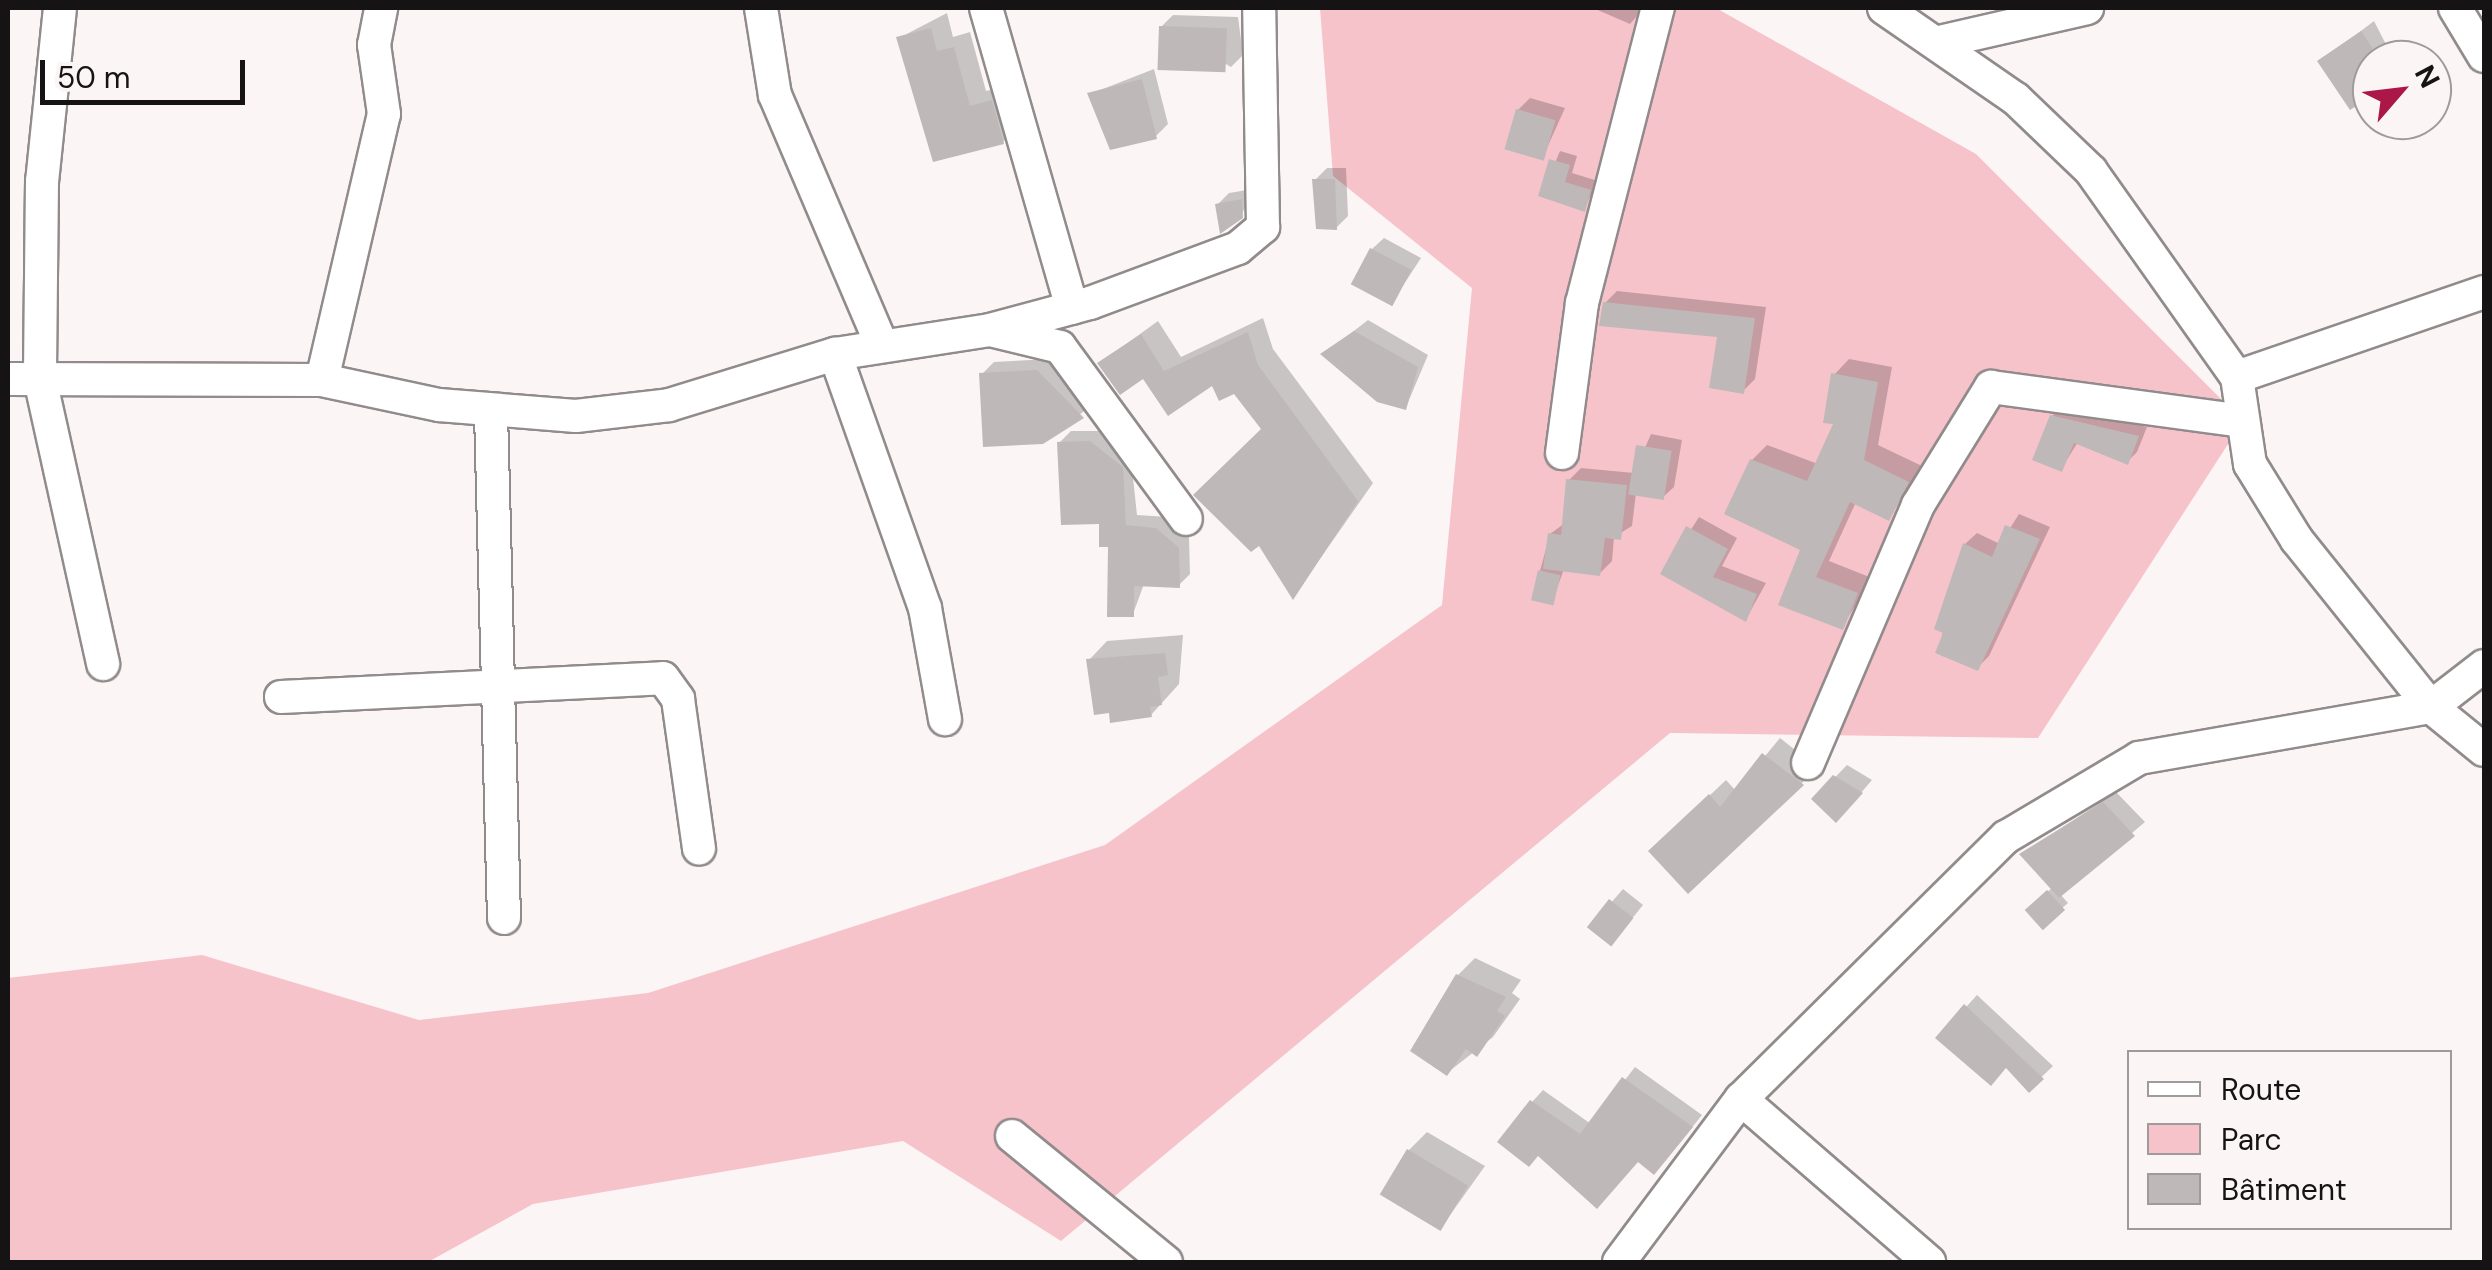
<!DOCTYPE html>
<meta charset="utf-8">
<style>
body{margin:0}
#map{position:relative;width:2492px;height:1270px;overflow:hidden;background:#fcf5f6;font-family:"DM Sans",sans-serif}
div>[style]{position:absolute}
.green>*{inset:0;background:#f7c3ca}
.shadow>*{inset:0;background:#0003}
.building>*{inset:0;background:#beb8b9;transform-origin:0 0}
.roads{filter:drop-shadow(2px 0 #918b8c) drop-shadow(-2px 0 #918b8c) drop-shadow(0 2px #918b8c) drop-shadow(0 -2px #918b8c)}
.minor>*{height:32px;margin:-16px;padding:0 16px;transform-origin:16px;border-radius:16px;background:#fff}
span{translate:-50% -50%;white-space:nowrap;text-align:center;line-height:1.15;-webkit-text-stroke:8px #fcf5f6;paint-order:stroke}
.frame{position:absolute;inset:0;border:10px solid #151313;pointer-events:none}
.legend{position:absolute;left:2127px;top:1050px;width:325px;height:180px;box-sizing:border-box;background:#fcf5f6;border:2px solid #a09b9b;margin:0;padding:12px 18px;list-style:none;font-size:30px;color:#151313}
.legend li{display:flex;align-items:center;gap:20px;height:50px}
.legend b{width:50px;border:2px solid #a09b9b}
.north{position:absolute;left:2352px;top:40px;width:100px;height:100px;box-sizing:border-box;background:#fcf5f6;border:2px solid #a09b9b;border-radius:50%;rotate:62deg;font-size:28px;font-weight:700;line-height:40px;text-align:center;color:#151313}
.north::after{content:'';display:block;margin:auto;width:35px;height:45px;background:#ab1748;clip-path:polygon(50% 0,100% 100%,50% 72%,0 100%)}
.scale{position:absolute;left:40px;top:60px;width:205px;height:45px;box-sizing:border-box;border:5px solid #151313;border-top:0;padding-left:12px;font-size:30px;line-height:35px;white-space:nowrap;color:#151313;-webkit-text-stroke:8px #fcf5f6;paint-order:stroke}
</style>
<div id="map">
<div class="green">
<div style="clip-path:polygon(1320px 8px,1716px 8px,1976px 154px,2243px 421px,2038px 738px,1670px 733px,1061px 1241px,903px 1141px,533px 1204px,428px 1262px,8px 1262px,8px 978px,202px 955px,419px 1020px,648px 993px,1105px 845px,1442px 605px,1472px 288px,1333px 176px)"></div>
</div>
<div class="shadow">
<div style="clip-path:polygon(1593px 8px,1644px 8px,1630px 24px)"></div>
<div style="clip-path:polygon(947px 13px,953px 37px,970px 32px,986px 91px,1008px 86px,1019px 126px,1003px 142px,899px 38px)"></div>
<div style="clip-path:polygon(1173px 15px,1238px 17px,1243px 55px,1231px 67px,1161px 27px)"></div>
<div style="clip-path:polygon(2374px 21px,2394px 60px,2372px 60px,2372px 93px,2320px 62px)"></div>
<div style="clip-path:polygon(1154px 69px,1168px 124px,1156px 136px,1090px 94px)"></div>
<div style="clip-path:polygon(1530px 98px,1565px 108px,1542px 159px,1518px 110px)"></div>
<div style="clip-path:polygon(1560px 151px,1577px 156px,1572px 173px,1598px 181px,1584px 209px,1542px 194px)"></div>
<div style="clip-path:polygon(1327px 168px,1346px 168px,1348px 216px,1336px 228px,1315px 180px)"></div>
<div style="clip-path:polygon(1253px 189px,1241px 216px,1217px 205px,1229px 193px)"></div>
<div style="clip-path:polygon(1384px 238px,1421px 258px,1391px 304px,1372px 249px)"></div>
<div style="clip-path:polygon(1617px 291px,1766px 307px,1755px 379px,1743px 391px,1719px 335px,1605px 303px)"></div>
<div style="clip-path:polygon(1263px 318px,1273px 349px,1373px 483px,1294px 596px,1260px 543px,1264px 429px,1235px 391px,1100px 363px,1158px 321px,1181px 357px)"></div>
<div style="clip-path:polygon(1368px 320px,1428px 355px,1406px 407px,1324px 354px)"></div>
<div style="clip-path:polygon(1050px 359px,1094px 404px,1043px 441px,982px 374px,994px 362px)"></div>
<div style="clip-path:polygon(1849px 359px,1892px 367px,1878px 445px,1922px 466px,1889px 518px,1856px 502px,1829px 561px,1872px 578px,1842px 627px,1782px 604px,1803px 548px,1752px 460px,1767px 445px,1818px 464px,1837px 423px,1834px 375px)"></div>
<div style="clip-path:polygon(2062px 406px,2147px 427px,2137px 452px,2127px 462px,2078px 442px,2061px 469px,2052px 416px)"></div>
<div style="clip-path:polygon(1071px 431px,1102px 431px,1130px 450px,1137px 515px,1168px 517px,1189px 536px,1190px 574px,1179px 585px,1144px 584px,1133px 614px,1101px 521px,1059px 443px)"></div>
<div style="clip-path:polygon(1651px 434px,1682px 440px,1674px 487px,1662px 498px,1636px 493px,1632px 526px,1614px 537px,1612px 561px,1600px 573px,1564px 569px,1552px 602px,1540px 571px,1550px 534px,1565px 523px,1569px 480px,1581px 468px,1634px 473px)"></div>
<div style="clip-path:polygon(2019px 514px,2050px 527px,1989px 656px,1977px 668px,1938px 652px,1965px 544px,1977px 533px,2000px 544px)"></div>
<div style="clip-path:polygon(1699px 517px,1737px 538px,1722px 566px,1766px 583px,1746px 619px,1663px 573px)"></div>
<div style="clip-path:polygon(1183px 635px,1179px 684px,1151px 715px,1089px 660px,1107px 641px)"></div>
<div style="clip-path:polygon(1780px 738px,1818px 768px,1688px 890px,1668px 835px,1726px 780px,1736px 791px)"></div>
<div style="clip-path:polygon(1847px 765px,1872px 780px,1848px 808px,1814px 799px)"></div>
<div style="clip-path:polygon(2116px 792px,2145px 822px,2060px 894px,2068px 903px,2041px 926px,2027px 910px,2053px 887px,2022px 854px)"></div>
<div style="clip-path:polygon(1623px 889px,1643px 905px,1622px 931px,1590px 927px)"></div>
<div style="clip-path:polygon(1475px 958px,1521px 980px,1512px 993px,1520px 999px,1493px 1037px,1447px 1073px,1458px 975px)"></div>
<div style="clip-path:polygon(1977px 995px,2053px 1066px,2029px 1089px,2007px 1065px,1938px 1038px)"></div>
<div style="clip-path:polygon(1635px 1067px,1702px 1115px,1665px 1161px,1539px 1154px,1532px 1102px,1543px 1090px,1591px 1124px)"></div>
<div style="clip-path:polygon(1427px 1132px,1485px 1166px,1440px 1229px,1409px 1150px)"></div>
</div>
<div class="building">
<div style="left:1159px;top:26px;width:68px;height:44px;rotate:2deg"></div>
<div style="clip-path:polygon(931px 28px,937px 51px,954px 47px,970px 106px,992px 100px,1004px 144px,933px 162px,896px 37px)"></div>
<div style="clip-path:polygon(2361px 31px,2372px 47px,2372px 96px,2350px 110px,2317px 61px)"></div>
<div style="clip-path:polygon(1142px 79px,1157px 139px,1110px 150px,1087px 93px)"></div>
<div style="left:1516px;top:109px;width:41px;height:42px;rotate:16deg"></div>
<div style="clip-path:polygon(1549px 159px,1570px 165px,1565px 182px,1591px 190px,1585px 212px,1538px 196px)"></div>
<div style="clip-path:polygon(1312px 179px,1335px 179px,1337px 230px,1316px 229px)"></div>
<div style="clip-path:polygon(1242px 199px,1243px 218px,1220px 234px,1215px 204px)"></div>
<div style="left:1370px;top:248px;width:47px;height:41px;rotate:28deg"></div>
<div style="clip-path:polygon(1603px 302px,1755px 318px,1744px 394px,1709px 388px,1717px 337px,1599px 326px)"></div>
<div style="clip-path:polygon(1354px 331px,1418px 367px,1406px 410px,1377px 402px,1320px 354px)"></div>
<div style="clip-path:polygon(1248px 332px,1258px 365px,1358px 501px,1293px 600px,1259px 546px,1251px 552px,1193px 495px,1261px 429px,1234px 394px,1219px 401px,1212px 386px,1168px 416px,1143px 379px,1120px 395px,1097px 363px,1141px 334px,1164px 371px)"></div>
<div style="clip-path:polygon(1037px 370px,1084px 418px,1043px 444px,983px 447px,979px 373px)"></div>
<div style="clip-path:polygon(1831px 373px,1878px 382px,1864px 460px,1909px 482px,1889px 521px,1850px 502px,1816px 577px,1858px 593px,1843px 630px,1778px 605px,1800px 550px,1724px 514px,1750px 459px,1807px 481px,1833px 424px,1823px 423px)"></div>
<div style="clip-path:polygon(2050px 415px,2139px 436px,2128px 465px,2074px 443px,2062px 472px,2032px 460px)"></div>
<div style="clip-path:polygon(1090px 441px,1123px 467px,1126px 525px,1156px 528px,1179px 548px,1180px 588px,1134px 586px,1134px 617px,1107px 617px,1108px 547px,1099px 547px,1099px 524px,1061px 525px,1057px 442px)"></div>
<div style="left:1636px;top:445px;width:36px;height:50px;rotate:9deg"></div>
<div style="clip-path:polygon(1566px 479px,1627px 485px,1621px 540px,1605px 538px,1600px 576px,1543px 569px,1548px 533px,1561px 535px)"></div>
<div style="clip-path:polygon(2005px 525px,2040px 539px,1978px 671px,1935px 653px,1943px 633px,1934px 629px,1963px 543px,1992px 557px)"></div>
<div style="clip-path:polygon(1686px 526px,1728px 549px,1713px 577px,1757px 594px,1746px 622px,1660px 574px)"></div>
<div style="left:1538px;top:570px;width:23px;height:31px;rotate:13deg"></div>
<div style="clip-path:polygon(1165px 653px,1168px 675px,1158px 677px,1162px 705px,1150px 707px,1152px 717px,1110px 723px,1109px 713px,1094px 715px,1086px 659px)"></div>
<div style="clip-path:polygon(1762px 753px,1804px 785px,1688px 894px,1648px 851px,1709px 794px,1720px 807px)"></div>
<div style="clip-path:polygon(1833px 775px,1863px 793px,1836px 823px,1811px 799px)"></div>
<div style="clip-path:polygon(2103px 802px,2135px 836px,2059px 898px,2019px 854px)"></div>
<div style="left:2047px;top:890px;width:27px;height:30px;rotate:48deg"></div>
<div style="left:1609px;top:899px;width:31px;height:36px;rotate:38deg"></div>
<div style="clip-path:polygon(1456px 974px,1506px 997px,1497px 1011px,1505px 1016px,1477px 1057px,1466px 1049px,1447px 1076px,1410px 1051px)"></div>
<div style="clip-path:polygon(1964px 1004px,2044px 1079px,2029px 1093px,2006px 1068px,1991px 1086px,1935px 1038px)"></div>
<div style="clip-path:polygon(1622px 1077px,1693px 1127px,1654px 1175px,1638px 1162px,1597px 1209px,1538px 1156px,1529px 1167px,1497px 1142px,1530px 1100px,1580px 1134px)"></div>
<div style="left:1407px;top:1149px;width:71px;height:53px;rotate:31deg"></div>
</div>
<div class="roads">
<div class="minor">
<div style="left:60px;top:8px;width:174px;rotate:95.9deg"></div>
<div style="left:42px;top:181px;width:198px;rotate:90.6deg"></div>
<div style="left:40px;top:379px;width:292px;rotate:77.5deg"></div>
<div style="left:761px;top:8px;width:88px;rotate:80.9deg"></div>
<div style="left:775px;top:95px;width:270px;rotate:66.9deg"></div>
<div style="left:986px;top:8px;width:312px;rotate:74deg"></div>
<div style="left:1884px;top:8px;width:160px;rotate:34.6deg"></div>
<div style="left:2016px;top:99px;width:104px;rotate:43.8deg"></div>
<div style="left:2091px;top:171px;width:252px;rotate:54.7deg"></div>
<div style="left:2237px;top:377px;width:88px;rotate:81.5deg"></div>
<div style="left:2250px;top:464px;width:89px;rotate:58.3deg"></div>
<div style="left:2297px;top:540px;width:214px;rotate:51.3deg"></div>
<div style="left:2431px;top:707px;width:68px;rotate:39.1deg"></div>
<div style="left:2455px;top:8px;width:56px;rotate:58.9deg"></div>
<div style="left:1939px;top:42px;width:152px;rotate:-12.9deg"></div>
<div style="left:994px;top:331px;width:68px;rotate:13.6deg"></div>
<div style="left:1060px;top:347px;width:213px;rotate:53.8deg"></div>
<div style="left:835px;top:354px;width:269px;rotate:70.5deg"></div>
<div style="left:925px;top:608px;width:113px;rotate:79.8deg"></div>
<div style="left:2237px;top:377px;width:261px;rotate:-19deg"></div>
<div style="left:8px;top:379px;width:314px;rotate:0.2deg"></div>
<div style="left:322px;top:380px;width:120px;rotate:12.1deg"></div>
<div style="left:439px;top:405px;width:137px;rotate:4.6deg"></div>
<div style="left:576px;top:416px;width:94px;rotate:-6.7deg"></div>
<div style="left:669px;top:405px;width:174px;rotate:-17.1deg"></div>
<div style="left:835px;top:354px;width:157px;rotate:-8.8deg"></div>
<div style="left:990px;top:330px;width:104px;rotate:-15.1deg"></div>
<div style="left:1090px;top:303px;width:158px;rotate:-20.4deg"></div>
<div style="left:1238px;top:248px;width:33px;rotate:-40deg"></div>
<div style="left:1263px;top:227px;width:219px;rotate:-91deg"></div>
<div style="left:322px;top:380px;width:273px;rotate:-76.9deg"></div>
<div style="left:384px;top:114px;width:70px;rotate:-98.2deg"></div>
<div style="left:374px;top:45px;width:38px;rotate:-79deg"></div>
<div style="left:491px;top:412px;width:506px;rotate:88.53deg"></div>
<div style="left:1562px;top:453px;width:151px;rotate:-82.4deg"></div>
<div style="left:1582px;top:303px;width:305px;rotate:-75.6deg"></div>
<div style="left:281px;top:697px;width:382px;rotate:-2.8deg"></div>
<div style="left:663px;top:678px;width:26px;rotate:54deg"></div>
<div style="left:678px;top:699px;width:151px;rotate:82deg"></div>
<div style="left:1808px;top:763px;width:280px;rotate:-66.9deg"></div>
<div style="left:1918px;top:505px;width:139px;rotate:-58.3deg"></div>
<div style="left:1991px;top:387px;width:254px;rotate:7.7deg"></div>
<div style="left:1741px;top:1099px;width:249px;rotate:40.9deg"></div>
<div style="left:1012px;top:1136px;width:199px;rotate:39.3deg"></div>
<div style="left:1619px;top:1262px;width:204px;rotate:-53.2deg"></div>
<div style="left:1741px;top:1099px;width:373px;rotate:-44.7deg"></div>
<div style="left:2006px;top:837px;width:155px;rotate:-30.7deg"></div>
<div style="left:2139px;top:758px;width:296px;rotate:-9.9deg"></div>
<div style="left:2431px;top:707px;width:67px;rotate:-37.7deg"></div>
</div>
</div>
<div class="frame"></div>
<ul class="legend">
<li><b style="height:12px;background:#fff"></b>Route</li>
<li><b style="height:28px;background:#f7c3ca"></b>Parc</li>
<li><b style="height:28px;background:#beb8b9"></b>Bâtiment</li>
</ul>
<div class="north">N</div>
<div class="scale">50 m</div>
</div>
